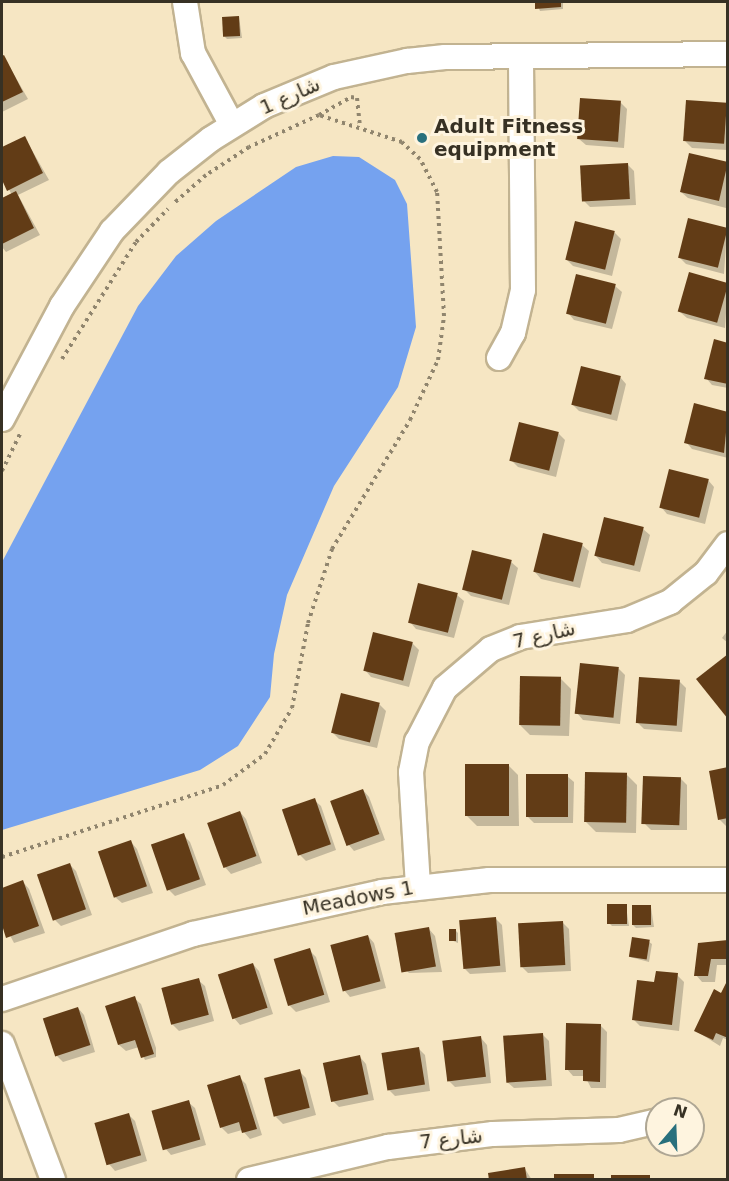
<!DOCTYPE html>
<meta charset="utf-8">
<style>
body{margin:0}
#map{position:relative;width:729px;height:1181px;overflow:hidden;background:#f6e6c3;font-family:"DejaVu Sans","Noto Sans Arabic",sans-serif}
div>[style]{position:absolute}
.water>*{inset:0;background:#75a2ef}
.shadow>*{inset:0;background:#0003}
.building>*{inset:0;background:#623c16;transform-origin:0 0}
.path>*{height:4px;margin-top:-2px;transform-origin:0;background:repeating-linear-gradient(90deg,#90856e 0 3px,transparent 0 7.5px)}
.roads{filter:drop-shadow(2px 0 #c2b391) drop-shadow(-2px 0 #c2b391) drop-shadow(0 2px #c2b391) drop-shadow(0 -2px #c2b391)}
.street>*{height:24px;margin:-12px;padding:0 12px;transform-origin:12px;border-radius:12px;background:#fff}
.dots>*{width:16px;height:16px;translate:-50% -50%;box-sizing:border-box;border:3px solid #fef4df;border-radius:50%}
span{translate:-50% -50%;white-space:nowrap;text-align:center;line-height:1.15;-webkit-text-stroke:6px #fef4df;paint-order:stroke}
.street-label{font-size:20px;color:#373124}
.poi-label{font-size:20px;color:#373124;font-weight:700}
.left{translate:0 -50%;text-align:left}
.frame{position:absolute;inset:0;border:3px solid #373124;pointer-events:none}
.north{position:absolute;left:645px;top:1097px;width:60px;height:60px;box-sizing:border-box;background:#fef4df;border:2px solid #aea694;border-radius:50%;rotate:19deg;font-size:16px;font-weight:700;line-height:24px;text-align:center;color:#373124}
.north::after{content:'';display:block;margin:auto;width:21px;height:27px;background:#29707d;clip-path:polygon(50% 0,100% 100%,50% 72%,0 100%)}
</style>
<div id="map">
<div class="water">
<div style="clip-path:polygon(333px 156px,359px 157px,395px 180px,407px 204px,416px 327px,398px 387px,334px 486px,287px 595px,274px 654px,270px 697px,238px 746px,200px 770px,2px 830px,2px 562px,138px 306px,176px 256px,216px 221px,296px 167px)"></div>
</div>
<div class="shadow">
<div style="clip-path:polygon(536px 2px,563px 2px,563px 9px,540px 11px)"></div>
<div style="clip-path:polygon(239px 17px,242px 38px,227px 39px,224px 36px)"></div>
<div style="clip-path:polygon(4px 57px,28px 99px,2px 112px,2px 58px)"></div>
<div style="clip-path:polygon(620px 102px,627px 109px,624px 148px,586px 145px,579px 139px)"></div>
<div style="clip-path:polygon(726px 105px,728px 150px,692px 148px,685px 141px)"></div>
<div style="clip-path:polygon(25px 138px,49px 180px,18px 195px,40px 235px,6px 252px,2px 247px,2px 200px,12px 195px,2px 177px,2px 149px)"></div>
<div style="clip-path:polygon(728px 164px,726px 208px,688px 198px,681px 192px)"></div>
<div style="clip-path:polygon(628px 165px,634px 171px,636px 205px,590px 207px,584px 201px)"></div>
<div style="clip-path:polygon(727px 230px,724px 274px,686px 264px,679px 257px)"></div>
<div style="clip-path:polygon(614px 232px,621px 239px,612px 276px,573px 266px,567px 260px)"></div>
<div style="clip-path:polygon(728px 284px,725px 328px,687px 318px,680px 312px)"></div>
<div style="clip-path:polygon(615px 286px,622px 292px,612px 329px,574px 320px,568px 313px)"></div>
<div style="clip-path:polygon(728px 344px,728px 388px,712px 385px,706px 378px)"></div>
<div style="clip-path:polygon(620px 377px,626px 384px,617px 421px,579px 411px,572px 404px)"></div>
<div style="clip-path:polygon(728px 414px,728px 458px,692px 449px,686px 442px)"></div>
<div style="clip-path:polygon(558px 433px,565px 440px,556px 477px,518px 467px,511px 460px)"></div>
<div style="clip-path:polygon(708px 480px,714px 487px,705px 524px,667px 514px,661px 507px)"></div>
<div style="clip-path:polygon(643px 529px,650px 535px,640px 572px,602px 563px,596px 556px)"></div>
<div style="clip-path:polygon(582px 545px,589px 551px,580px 588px,541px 579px,535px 572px)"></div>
<div style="clip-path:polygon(511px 562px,518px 568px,509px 605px,471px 596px,464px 589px)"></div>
<div style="clip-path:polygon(457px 595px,464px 601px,454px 638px,416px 629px,410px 622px)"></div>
<div style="clip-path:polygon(728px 630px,728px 643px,722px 638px)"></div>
<div style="clip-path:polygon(412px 643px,419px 650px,409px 687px,371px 677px,365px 670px)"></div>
<div style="clip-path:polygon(618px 668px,625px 675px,620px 724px,583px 720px,577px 713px)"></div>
<div style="clip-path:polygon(561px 679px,571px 689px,569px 736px,530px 735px,520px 725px)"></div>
<div style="clip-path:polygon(679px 681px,686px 688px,682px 732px,644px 729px,637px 722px)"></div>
<div style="clip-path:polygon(342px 695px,380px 705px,386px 711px,377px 748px,339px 739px,332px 732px)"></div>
<div style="clip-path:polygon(508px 765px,518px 775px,519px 826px,477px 826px,467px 816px)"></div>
<div style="clip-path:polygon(728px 769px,728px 828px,719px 819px)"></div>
<div style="clip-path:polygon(627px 775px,637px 785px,636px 833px,596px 832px,586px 822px)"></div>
<div style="clip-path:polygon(567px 776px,574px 782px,573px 823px,534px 823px,527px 816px)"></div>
<div style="clip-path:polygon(680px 778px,687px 785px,687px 830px,651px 830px,644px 823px)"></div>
<div style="clip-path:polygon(363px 790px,369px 797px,385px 840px,354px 851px,348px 844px)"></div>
<div style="clip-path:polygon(314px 800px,321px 806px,336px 850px,306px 861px,299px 854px)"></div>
<div style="clip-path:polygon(240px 812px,246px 819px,262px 863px,231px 874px,225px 867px)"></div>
<div style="clip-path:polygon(183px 835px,190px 842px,206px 885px,175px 896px,168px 889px)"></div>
<div style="clip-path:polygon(131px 842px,137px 849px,153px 893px,122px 903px,115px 897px)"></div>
<div style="clip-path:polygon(70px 865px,76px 871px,92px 915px,61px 926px,54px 919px)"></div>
<div style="clip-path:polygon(23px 882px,29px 889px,45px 933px,14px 943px,2px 920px,2px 889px)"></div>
<div style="clip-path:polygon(626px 906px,629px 926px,612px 926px,609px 923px)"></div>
<div style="clip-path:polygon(651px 907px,654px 927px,636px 928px,633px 925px)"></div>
<div style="clip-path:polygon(495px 918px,502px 925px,506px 972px,470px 974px,464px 968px)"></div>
<div style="clip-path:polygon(562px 922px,569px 929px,571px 971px,528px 973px,521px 966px)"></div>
<div style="clip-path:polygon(429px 929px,435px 936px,442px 972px,409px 973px,402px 966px)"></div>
<div style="clip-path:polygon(455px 930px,458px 933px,458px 943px,451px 940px)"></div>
<div style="clip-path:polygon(368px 936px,374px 943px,386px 988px,350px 997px,344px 990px)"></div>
<div style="clip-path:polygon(728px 941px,728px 965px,717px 965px,715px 982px,702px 982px,696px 975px)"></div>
<div style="clip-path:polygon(649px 942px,652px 944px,649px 962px,630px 957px)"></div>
<div style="clip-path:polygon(309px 950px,316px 957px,330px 1002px,296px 1012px,289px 1005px)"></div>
<div style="clip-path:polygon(253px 964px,259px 971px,273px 1014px,240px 1025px,234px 1018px)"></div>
<div style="clip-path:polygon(677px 975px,684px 982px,679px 1031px,640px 1026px,634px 1020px,656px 983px)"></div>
<div style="clip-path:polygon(198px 980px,205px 986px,214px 1021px,179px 1031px,172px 1024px)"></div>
<div style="clip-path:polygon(728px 983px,728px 1040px,723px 1038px,720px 1046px,696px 1031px)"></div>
<div style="clip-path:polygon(134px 998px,141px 1004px,156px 1048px,156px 1057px,145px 1060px,139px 1047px,126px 1051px,119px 1045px)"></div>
<div style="clip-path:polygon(78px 1008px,84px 1015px,95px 1052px,63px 1062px,56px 1055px)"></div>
<div style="clip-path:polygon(600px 1025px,607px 1032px,606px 1088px,591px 1088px,585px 1076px,573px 1076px,567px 1069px)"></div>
<div style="clip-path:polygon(542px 1034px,549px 1041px,552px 1086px,514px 1088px,507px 1082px)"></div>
<div style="clip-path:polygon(481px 1038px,487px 1045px,491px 1083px,455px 1087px,448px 1080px)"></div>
<div style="clip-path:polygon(418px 1048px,425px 1055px,430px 1091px,395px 1096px,388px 1089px)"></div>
<div style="clip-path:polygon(360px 1057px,366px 1064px,374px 1100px,339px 1107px,332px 1100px)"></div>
<div style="clip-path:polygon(299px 1071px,306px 1078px,316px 1115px,283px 1124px,276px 1117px)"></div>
<div style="clip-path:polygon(239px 1077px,246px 1084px,262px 1135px,250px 1139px,242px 1130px,228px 1134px,221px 1127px)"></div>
<div style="clip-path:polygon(188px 1102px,195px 1108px,206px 1145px,171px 1155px,165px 1148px)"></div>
<div style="clip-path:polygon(128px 1114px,135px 1121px,147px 1161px,115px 1171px,109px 1164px)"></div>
<div style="clip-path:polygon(525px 1169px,532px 1180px,490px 1180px)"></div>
</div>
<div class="building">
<div style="clip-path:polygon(535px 2px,561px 2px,561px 7px,535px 9px)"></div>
<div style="left:239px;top:16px;width:20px;height:17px;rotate:87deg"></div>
<div style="clip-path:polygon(4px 55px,23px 92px,2px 102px,2px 56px)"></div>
<div style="left:580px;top:98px;width:41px;height:41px;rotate:4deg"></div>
<div style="left:686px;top:100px;width:41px;height:41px;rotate:4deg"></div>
<div style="clip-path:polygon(25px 136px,43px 173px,7px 191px,2px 180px,2px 147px)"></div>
<div style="left:689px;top:153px;width:40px;height:40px;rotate:13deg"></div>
<div style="left:628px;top:163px;width:36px;height:48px;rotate:87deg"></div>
<div style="clip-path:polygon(16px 191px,34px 228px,2px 244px,2px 198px)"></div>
<div style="left:688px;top:218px;width:41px;height:41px;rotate:14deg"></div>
<div style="left:575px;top:221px;width:41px;height:40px;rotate:14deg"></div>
<div style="left:689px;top:272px;width:41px;height:41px;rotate:16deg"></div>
<div style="left:576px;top:274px;width:41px;height:41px;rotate:14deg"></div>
<div style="clip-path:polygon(714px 339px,728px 343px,728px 384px,704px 379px)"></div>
<div style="left:581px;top:366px;width:41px;height:40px;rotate:14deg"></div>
<div style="clip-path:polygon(694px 403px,728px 412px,724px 453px,684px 443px)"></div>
<div style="left:519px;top:422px;width:41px;height:40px;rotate:14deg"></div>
<div style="left:669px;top:469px;width:41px;height:40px;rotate:14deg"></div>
<div style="left:604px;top:517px;width:41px;height:40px;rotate:14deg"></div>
<div style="left:543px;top:533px;width:41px;height:40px;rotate:14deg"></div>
<div style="left:472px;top:550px;width:41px;height:41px;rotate:14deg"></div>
<div style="left:418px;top:583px;width:41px;height:41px;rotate:14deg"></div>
<div style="left:373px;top:632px;width:41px;height:40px;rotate:14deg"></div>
<div style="clip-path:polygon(728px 654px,728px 719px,696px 679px)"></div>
<div style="left:580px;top:663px;width:39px;height:51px;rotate:6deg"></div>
<div style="left:520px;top:676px;width:41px;height:49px;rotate:1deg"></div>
<div style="left:639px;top:677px;width:41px;height:46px;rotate:4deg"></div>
<div style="left:341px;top:693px;width:40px;height:41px;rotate:14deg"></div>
<div style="left:465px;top:764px;width:44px;height:52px"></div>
<div style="clip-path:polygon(728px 767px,728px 818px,718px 820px,709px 771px)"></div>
<div style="left:585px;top:772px;width:42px;height:50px;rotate:1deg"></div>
<div style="left:526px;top:774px;width:42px;height:43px"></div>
<div style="left:643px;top:776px;width:38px;height:48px;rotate:2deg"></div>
<div style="left:363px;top:789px;width:48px;height:35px;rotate:70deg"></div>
<div style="left:315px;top:798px;width:49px;height:35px;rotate:71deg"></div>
<div style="left:240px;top:811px;width:48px;height:35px;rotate:70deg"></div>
<div style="left:184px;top:833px;width:49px;height:35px;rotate:71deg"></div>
<div style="left:131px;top:840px;width:49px;height:35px;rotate:71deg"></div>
<div style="left:70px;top:863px;width:49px;height:35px;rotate:71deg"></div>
<div style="clip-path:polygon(23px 880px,39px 926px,6px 938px,2px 925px,2px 888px)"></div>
<div style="left:607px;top:904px;width:20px;height:20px"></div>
<div style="left:632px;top:905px;width:19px;height:20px"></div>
<div style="left:496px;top:917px;width:49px;height:37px;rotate:85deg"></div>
<div style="left:563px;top:921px;width:44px;height:45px;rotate:87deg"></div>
<div style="left:429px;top:927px;width:40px;height:35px;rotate:80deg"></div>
<div style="left:449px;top:929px;width:7px;height:12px"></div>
<div style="left:368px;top:935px;width:48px;height:39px;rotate:75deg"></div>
<div style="left:632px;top:937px;width:18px;height:20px;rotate:9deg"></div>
<div style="clip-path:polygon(728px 940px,728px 959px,711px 959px,708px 976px,694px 976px,698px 943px)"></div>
<div style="left:310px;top:948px;width:49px;height:38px;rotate:73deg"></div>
<div style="left:253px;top:963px;width:47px;height:37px;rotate:72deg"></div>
<div style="clip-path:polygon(656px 971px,678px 973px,672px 1025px,632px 1020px,637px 980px,654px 982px)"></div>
<div style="left:199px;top:978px;width:38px;height:39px;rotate:75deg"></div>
<div style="clip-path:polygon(728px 979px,728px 1038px,716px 1033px,713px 1040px,694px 1031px,714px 989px,721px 993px)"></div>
<div style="clip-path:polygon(135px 996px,154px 1054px,141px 1058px,135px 1040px,118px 1045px,105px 1006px)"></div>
<div style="left:78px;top:1007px;width:40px;height:37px;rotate:72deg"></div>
<div style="clip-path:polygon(566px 1023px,601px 1024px,600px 1082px,583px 1081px,583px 1070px,565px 1070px)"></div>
<div style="left:543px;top:1033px;width:47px;height:40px;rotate:86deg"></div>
<div style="left:481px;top:1036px;width:41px;height:39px;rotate:83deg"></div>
<div style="left:419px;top:1047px;width:38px;height:38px;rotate:81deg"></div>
<div style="left:360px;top:1055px;width:40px;height:38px;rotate:78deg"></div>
<div style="left:300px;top:1069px;width:40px;height:37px;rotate:76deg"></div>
<div style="clip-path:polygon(240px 1075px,257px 1129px,242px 1133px,239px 1122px,220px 1128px,207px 1085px)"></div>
<div style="left:189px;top:1100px;width:41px;height:39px;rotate:74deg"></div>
<div style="left:129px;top:1113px;width:44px;height:36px;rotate:74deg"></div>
<div style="clip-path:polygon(525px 1167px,527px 1180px,489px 1180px,488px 1173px)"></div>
<div style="left:554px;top:1174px;width:40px;height:6px"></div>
<div style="left:611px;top:1175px;width:39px;height:5px"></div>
</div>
<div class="path">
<div style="left:319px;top:115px;width:37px;rotate:-29deg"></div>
<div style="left:351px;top:97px;width:6px;rotate:9deg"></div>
<div style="left:357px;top:98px;width:27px;rotate:84deg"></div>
<div style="left:62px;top:359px;width:138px;rotate:-57.7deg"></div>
<div style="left:136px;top:242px;width:46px;rotate:-45.9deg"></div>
<div style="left:2px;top:471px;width:41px;rotate:-64.1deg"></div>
<div style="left:2px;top:857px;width:232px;rotate:-18deg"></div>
<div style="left:223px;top:785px;width:52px;rotate:-36.4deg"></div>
<div style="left:265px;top:754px;width:53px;rotate:-59.6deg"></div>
<div style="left:292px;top:708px;width:86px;rotate:-79.3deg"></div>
<div style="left:308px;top:623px;width:78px;rotate:-72deg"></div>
<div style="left:332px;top:549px;width:151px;rotate:-58.8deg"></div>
<div style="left:410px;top:420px;width:66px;rotate:-65deg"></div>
<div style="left:438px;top:360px;width:44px;rotate:-82.2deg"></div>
<div style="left:444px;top:316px;width:124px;rotate:-93.2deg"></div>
<div style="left:437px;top:192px;width:37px;rotate:-117deg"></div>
<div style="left:420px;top:159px;width:25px;rotate:-137deg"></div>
<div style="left:402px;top:142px;width:87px;rotate:-162deg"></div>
<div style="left:319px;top:115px;width:77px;rotate:155.4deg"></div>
<div style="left:249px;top:147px;width:51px;rotate:146.9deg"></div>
<div style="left:206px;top:175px;width:44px;rotate:138.7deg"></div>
</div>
<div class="roads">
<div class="street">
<div style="left:185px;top:2px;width:52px;rotate:81.1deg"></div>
<div style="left:193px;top:53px;width:82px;rotate:61.6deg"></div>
<div style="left:499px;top:358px;width:29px;rotate:-61deg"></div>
<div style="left:513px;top:333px;width:44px;rotate:-76.9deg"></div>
<div style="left:523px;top:290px;width:234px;rotate:-90.5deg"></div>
<div style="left:2px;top:419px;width:128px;rotate:-62deg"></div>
<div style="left:62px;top:306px;width:90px;rotate:-56.3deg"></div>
<div style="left:112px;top:231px;width:82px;rotate:-46deg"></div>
<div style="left:169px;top:172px;width:53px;rotate:-38.2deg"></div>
<div style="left:211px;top:139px;width:62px;rotate:-31.9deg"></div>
<div style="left:264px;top:106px;width:76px;rotate:-22.5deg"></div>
<div style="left:334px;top:77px;width:75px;rotate:-12.4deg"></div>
<div style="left:407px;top:61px;width:38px;rotate:-6deg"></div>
<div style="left:445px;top:57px;width:283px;rotate:-0.6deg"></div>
<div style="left:418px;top:886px;width:114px;rotate:-93.5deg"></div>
<div style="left:411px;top:772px;width:31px;rotate:-79deg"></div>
<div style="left:417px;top:742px;width:61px;rotate:-62.6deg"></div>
<div style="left:445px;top:688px;width:60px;rotate:-40.3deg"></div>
<div style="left:491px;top:649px;width:31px;rotate:-22deg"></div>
<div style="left:520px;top:637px;width:108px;rotate:-9deg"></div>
<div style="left:627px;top:620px;width:47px;rotate:-22.7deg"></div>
<div style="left:670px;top:602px;width:46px;rotate:-38.9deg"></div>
<div style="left:706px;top:573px;width:36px;rotate:-53deg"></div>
<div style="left:2px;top:999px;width:202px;rotate:-18.8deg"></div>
<div style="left:193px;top:934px;width:194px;rotate:-12.5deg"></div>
<div style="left:382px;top:892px;width:108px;rotate:-6.4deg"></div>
<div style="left:489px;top:880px;width:239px"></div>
<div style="left:2px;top:1044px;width:145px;rotate:69.4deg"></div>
<div style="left:249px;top:1180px;width:143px;rotate:-13.4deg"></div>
<div style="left:388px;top:1147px;width:106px;rotate:-7.1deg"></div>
<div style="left:493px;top:1134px;width:126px;rotate:-1.8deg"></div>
<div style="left:619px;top:1130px;width:39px;rotate:-13deg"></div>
</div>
</div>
<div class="dots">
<div style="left:422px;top:138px;background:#29707d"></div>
</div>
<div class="street-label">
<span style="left:290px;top:96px;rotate:-24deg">شارع 1</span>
<span style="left:544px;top:635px;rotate:-13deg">شارع 7</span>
<span style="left:358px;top:898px;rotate:-11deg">Meadows 1</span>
<span style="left:451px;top:1139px;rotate:-6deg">شارع 7</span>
</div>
<div class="poi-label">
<span class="left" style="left:434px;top:138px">Adult Fitness<br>equipment</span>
</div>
<div class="frame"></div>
<div class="north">N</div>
</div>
